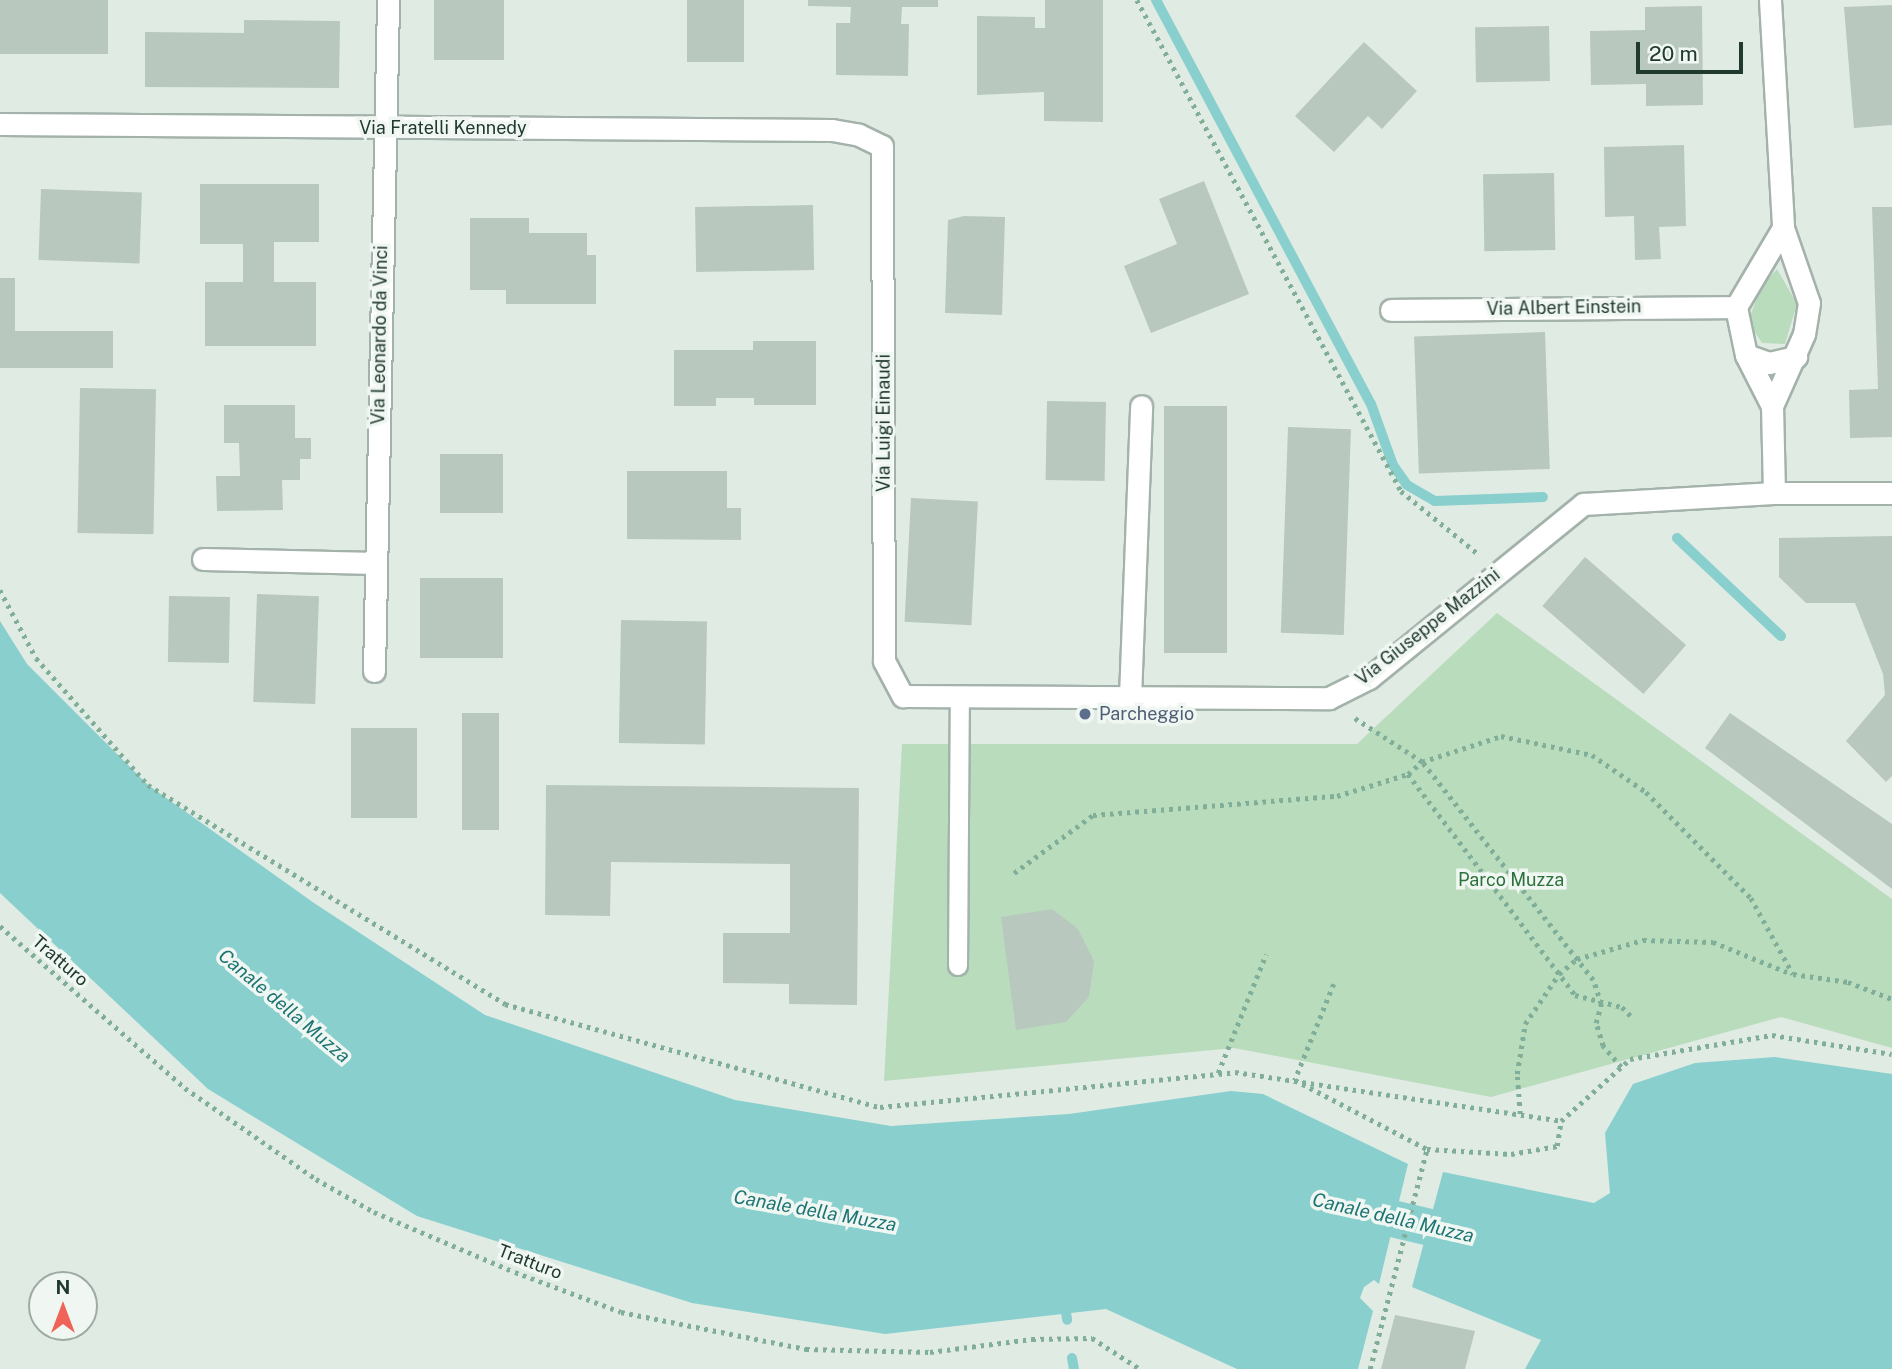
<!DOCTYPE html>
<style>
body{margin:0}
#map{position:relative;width:1892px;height:1369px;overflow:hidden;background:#e0ebe4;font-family:"Public Sans",sans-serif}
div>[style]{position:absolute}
.green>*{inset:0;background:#b9dcbc}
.water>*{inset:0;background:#88cfce}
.stream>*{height:10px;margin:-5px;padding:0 5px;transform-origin:5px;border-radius:5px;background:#88cfce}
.canal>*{height:37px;margin:-18.5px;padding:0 18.5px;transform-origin:18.5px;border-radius:18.5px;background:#88cfce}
.building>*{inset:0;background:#b8c8bf;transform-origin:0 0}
.path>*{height:4.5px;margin-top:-2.25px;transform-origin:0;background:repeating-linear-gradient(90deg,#81ae98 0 3.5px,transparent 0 8.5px)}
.roads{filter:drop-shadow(2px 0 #a3b2aa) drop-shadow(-2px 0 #a3b2aa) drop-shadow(0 2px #a3b2aa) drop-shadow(0 -2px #a3b2aa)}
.service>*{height:18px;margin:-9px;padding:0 9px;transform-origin:9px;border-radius:9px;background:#fff}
.minor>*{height:21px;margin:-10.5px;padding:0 10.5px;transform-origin:10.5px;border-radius:10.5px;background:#fff}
.dots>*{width:19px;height:19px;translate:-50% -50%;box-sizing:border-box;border:4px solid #f0f7f2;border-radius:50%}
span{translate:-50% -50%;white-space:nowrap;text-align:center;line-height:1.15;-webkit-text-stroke:7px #f0f7f2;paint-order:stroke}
.street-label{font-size:18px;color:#213a2f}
.service-label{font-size:18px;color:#4e5e75}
.left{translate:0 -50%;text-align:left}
.park-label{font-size:18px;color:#2c713a}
.water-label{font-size:19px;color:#1c7574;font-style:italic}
.north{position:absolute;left:28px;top:1271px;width:70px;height:70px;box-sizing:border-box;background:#f0f7f2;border:2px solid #9daba4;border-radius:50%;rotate:0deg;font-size:19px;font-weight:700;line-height:28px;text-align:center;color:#213a2f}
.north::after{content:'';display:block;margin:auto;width:24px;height:32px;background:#f06359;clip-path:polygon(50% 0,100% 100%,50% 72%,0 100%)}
.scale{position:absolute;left:1636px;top:42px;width:107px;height:32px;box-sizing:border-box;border:4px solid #213a2f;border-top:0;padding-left:9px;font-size:21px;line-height:24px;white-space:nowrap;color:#213a2f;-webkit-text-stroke:5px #f0f7f2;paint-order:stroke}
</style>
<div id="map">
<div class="green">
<div style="clip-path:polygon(1777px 269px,1797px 304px,1785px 344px,1762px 343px,1748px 322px,1761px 287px)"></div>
<div style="clip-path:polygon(1497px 613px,1892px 899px,1892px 1048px,1781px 1017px,1491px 1097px,1234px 1048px,884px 1081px,902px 744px,1357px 744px)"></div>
</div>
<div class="water">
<div style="clip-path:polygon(0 621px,27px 664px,148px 785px,314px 903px,485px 1015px,735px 1100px,891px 1126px,1069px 1114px,1231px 1091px,1263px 1094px,1408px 1164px,1379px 1284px,1374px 1280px,1364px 1287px,1360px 1298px,1373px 1311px,1358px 1369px,1237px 1369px,1106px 1309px,885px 1334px,692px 1303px,417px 1216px,208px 1089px,0 893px)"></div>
<div style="clip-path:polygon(1775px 1057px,1892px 1074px,1892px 1369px,1525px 1369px,1541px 1340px,1412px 1287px,1443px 1172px,1594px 1203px,1610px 1193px,1605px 1133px,1633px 1084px,1695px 1063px)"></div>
</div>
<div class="stream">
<div style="left:1156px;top:0;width:458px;rotate:62deg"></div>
<div style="left:1371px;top:404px;width:65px;rotate:70.2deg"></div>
<div style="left:1393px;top:465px;width:24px;rotate:55deg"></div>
<div style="left:1407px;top:485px;width:32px;rotate:30deg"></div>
<div style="left:1435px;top:501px;width:108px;rotate:-2.1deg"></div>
<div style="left:1677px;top:538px;width:143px;rotate:43.3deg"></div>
<div style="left:1064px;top:1300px;width:20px;rotate:81deg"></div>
<div style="left:1072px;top:1358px;width:11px;rotate:80deg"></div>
</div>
<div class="canal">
<div style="left:1345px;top:1207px;width:135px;rotate:13.3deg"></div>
</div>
<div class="building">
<div style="left:0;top:0;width:108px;height:54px"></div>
<div style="left:434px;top:0;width:70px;height:60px"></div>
<div style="left:687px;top:0;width:57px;height:62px"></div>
<div style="clip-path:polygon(808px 0,938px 0,938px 7px,902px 7px,901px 24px,909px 24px,908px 76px,836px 75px,836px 23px,850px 23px,851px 7px,808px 6px)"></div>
<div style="clip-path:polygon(1045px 0,1103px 0,1103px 122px,1044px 121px,1044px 92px,977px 95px,977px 16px,1035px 17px,1035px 28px,1045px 28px)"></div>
<div style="clip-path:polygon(1892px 5px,1892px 125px,1854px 128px,1844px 7px)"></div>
<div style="clip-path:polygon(1702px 6px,1703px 105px,1646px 106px,1646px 84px,1591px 85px,1590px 31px,1645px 30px,1645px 7px)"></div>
<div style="clip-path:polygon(244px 20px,340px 21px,339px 88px,145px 87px,145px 32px,244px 33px)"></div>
<div style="left:1549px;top:26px;width:55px;height:74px;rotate:89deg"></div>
<div style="clip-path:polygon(1364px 42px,1417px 91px,1382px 129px,1368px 116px,1334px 152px,1295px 116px)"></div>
<div style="clip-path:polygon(1684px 145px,1686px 226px,1659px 227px,1661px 259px,1635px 260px,1634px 216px,1605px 217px,1604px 147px)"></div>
<div style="left:1554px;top:173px;width:77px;height:71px;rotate:89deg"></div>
<div style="clip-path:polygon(1204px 181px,1249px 294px,1151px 333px,1124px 266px,1177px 244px,1159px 199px)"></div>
<div style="clip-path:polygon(200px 184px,319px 184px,319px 242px,274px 242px,274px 282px,316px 282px,316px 346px,205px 346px,205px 282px,243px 282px,243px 244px,200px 244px)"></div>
<div style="left:41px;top:189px;width:101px;height:71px;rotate:2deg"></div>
<div style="left:813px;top:205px;width:65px;height:118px;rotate:89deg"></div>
<div style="clip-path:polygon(1872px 207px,1892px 207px,1892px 437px,1850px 438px,1849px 390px,1878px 389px)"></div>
<div style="clip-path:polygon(964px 216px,1005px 217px,1002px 315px,945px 313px,948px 220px)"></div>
<div style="clip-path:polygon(470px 218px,529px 218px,529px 233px,587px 233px,587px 255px,596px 255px,596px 304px,506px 304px,506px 290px,470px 290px)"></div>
<div style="clip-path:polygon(0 278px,15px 278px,15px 331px,113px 331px,113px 368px,0 368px)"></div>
<div style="left:1545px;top:332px;width:137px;height:131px;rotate:88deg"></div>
<div style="clip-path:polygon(753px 341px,816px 341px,816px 405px,754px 405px,754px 398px,716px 398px,716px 406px,674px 406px,674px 350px,753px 350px)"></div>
<div style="left:80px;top:388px;width:76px;height:145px;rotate:1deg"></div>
<div style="left:1047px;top:401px;width:59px;height:79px;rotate:1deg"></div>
<div style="clip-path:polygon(224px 405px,295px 405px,295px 438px,311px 438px,311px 459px,300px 459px,300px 480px,282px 480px,283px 510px,217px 511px,216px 476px,240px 476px,239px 443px,224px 443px)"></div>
<div style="left:1164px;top:406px;width:63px;height:247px"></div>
<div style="left:1288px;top:427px;width:63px;height:206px;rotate:2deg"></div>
<div style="left:440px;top:454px;width:63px;height:59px"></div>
<div style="clip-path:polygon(627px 471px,727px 471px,727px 508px,741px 508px,741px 540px,627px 539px)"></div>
<div style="left:911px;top:498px;width:67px;height:124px;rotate:3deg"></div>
<div style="clip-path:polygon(1892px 536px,1892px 776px,1886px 782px,1846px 741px,1885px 695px,1883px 674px,1855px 603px,1806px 603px,1779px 577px,1779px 538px)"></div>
<div style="left:1585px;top:557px;width:134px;height:65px;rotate:41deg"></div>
<div style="left:420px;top:578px;width:83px;height:80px"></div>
<div style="left:257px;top:594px;width:62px;height:108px;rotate:2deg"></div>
<div style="left:169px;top:596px;width:61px;height:66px;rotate:1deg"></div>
<div style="left:621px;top:620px;width:86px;height:123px;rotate:1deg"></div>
<div style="left:462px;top:713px;width:37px;height:117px"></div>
<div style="clip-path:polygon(1730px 713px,1892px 824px,1892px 889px,1705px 748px)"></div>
<div style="left:351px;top:728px;width:66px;height:90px"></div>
<div style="clip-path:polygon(546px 785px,859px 788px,857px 1005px,789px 1004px,789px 984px,723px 983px,723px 933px,790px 933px,790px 864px,611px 862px,610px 916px,545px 915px)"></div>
<div style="clip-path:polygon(1052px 909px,1078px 929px,1094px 961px,1089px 997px,1066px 1022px,1016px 1030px,1001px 917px)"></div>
<div style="clip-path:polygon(1395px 1315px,1475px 1331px,1465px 1369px,1381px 1369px)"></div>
</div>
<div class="path">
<div style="left:1137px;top:0;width:557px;rotate:61.73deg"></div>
<div style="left:1401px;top:491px;width:98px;rotate:39.2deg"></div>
<div style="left:0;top:590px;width:77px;rotate:62.1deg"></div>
<div style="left:36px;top:658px;width:169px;rotate:48.6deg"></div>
<div style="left:148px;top:785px;width:419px;rotate:31.5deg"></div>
<div style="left:505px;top:1004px;width:389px;rotate:15.4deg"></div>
<div style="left:880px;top:1107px;width:357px;rotate:-5.6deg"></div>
<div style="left:1235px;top:1072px;width:330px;rotate:8.5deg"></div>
<div style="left:1561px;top:1121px;width:93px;rotate:-41.9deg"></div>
<div style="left:1630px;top:1059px;width:144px;rotate:-9.6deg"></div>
<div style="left:1772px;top:1035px;width:121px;rotate:9deg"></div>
<div style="left:1408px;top:774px;width:277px;rotate:52.9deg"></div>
<div style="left:1575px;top:995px;width:49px;rotate:14.3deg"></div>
<div style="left:1622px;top:1007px;width:16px;rotate:45deg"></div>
<div style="left:1014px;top:873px;width:98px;rotate:-36.3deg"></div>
<div style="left:1093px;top:815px;width:245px;rotate:-4.5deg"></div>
<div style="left:1337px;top:796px;width:74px;rotate:-17.2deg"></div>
<div style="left:1408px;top:774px;width:18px;rotate:-41deg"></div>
<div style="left:1422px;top:762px;width:81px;rotate:-147.1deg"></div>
<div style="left:0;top:926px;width:246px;rotate:41.2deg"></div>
<div style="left:185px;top:1088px;width:160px;rotate:34.8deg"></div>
<div style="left:316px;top:1179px;width:67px;rotate:29.6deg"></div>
<div style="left:374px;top:1212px;width:153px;rotate:23.1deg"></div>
<div style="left:515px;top:1272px;width:113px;rotate:20.7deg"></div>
<div style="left:621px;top:1312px;width:189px;rotate:11.3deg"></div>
<div style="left:806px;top:1349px;width:124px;rotate:1.4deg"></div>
<div style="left:930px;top:1352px;width:103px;rotate:-7.3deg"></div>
<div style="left:1032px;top:1339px;width:60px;rotate:-1deg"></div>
<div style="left:1092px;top:1338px;width:57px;rotate:32.9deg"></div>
<div style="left:1334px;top:984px;width:104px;rotate:112.1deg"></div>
<div style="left:1295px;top:1080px;width:149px;rotate:27.6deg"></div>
<div style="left:1427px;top:1149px;width:84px;rotate:3.4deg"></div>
<div style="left:1511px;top:1154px;width:47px;rotate:-9.9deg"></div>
<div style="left:1557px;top:1146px;width:25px;rotate:-81deg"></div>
<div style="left:1621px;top:1067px;width:28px;rotate:-131deg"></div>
<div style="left:1603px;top:1046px;width:24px;rotate:-107deg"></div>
<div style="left:1596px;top:1023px;width:20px;rotate:-75deg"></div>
<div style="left:1601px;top:1004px;width:25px;rotate:-108deg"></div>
<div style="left:1593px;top:980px;width:277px;rotate:-128.1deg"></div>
<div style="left:1422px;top:762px;width:83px;rotate:-18.2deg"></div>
<div style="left:1501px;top:736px;width:93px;rotate:11.8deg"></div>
<div style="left:1592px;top:755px;width:65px;rotate:34.4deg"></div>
<div style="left:1646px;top:792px;width:149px;rotate:45.3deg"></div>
<div style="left:1751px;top:898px;width:87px;rotate:61.1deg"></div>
<div style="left:1793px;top:974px;width:56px;rotate:8.3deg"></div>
<div style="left:1848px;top:982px;width:47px;rotate:21.1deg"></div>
<div style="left:1218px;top:1073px;width:128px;rotate:-68deg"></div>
<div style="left:1520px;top:1114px;width:40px;rotate:-94.3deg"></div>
<div style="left:1517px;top:1074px;width:51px;rotate:-80.9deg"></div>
<div style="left:1525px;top:1024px;width:60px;rotate:-55.8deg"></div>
<div style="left:1559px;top:974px;width:23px;rotate:-40deg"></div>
<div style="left:1577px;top:959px;width:69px;rotate:-16.1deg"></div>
<div style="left:1643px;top:940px;width:70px;rotate:1.6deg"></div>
<div style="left:1713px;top:942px;width:85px;rotate:22.1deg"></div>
<div style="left:1370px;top:1369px;width:227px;rotate:-75.5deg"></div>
</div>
<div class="roads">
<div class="service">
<div style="left:958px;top:966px;width:270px;rotate:-89.6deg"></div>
</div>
<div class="minor">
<div style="left:1770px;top:0;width:228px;rotate:86.7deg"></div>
<div style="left:1783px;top:228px;width:79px;rotate:70.9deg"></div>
<div style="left:1809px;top:303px;width:31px;rotate:99deg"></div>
<div style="left:1804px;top:334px;width:79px;rotate:114deg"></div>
<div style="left:0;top:124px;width:832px;rotate:0.41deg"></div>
<div style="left:832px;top:130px;width:27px;rotate:10deg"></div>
<div style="left:859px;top:135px;width:25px;rotate:26deg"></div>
<div style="left:882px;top:146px;width:515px;rotate:89.78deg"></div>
<div style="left:884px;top:661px;width:40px;rotate:62deg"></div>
<div style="left:903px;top:696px;width:426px;rotate:0.3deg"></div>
<div style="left:1329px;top:698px;width:45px;rotate:-26.6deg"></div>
<div style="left:1369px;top:678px;width:276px;rotate:-39.1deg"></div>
<div style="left:1583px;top:504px;width:191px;rotate:-3.3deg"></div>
<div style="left:1774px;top:493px;width:118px"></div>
<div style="left:1391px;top:310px;width:345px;rotate:-0.5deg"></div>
<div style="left:1746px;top:355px;width:24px;rotate:19deg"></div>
<div style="left:1769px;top:363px;width:28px;rotate:-13deg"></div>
<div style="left:1774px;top:493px;width:87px;rotate:-91.3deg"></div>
<div style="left:1772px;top:406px;width:57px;rotate:-117deg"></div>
<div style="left:1746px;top:355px;width:49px;rotate:-101.8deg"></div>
<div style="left:1736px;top:307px;width:92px;rotate:-59.3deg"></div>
<div style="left:203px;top:559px;width:173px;rotate:1.3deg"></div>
<div style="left:374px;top:671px;width:671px;rotate:-88.8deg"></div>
<div style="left:1130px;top:697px;width:291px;rotate:-87.8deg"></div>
</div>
</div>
<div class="dots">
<div style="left:1085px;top:714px;background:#5c6f8a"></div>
</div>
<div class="street-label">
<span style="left:443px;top:128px">Via Fratelli Kennedy</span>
<span style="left:1564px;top:308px;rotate:-1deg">Via Albert Einstein</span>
<span style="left:380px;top:335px;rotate:-89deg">Via Leonardo da Vinci</span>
<span style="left:884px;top:423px;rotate:-90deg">Via Luigi Einaudi</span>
<span style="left:1428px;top:627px;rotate:-38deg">Via Giuseppe Mazzini</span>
<span style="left:60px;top:961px;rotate:41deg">Tratturo</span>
<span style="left:530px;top:1262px;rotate:21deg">Tratturo</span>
</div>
<div class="service-label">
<span class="left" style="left:1099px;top:714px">Parcheggio</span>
</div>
<div class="park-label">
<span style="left:1511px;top:880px">Parco Muzza</span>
</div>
<div class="water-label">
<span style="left:284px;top:1006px;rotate:40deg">Canale della Muzza</span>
<span style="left:815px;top:1211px;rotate:10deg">Canale della Muzza</span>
<span style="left:1393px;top:1218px;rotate:13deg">Canale della Muzza</span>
</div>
<div class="north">N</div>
<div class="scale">20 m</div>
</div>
